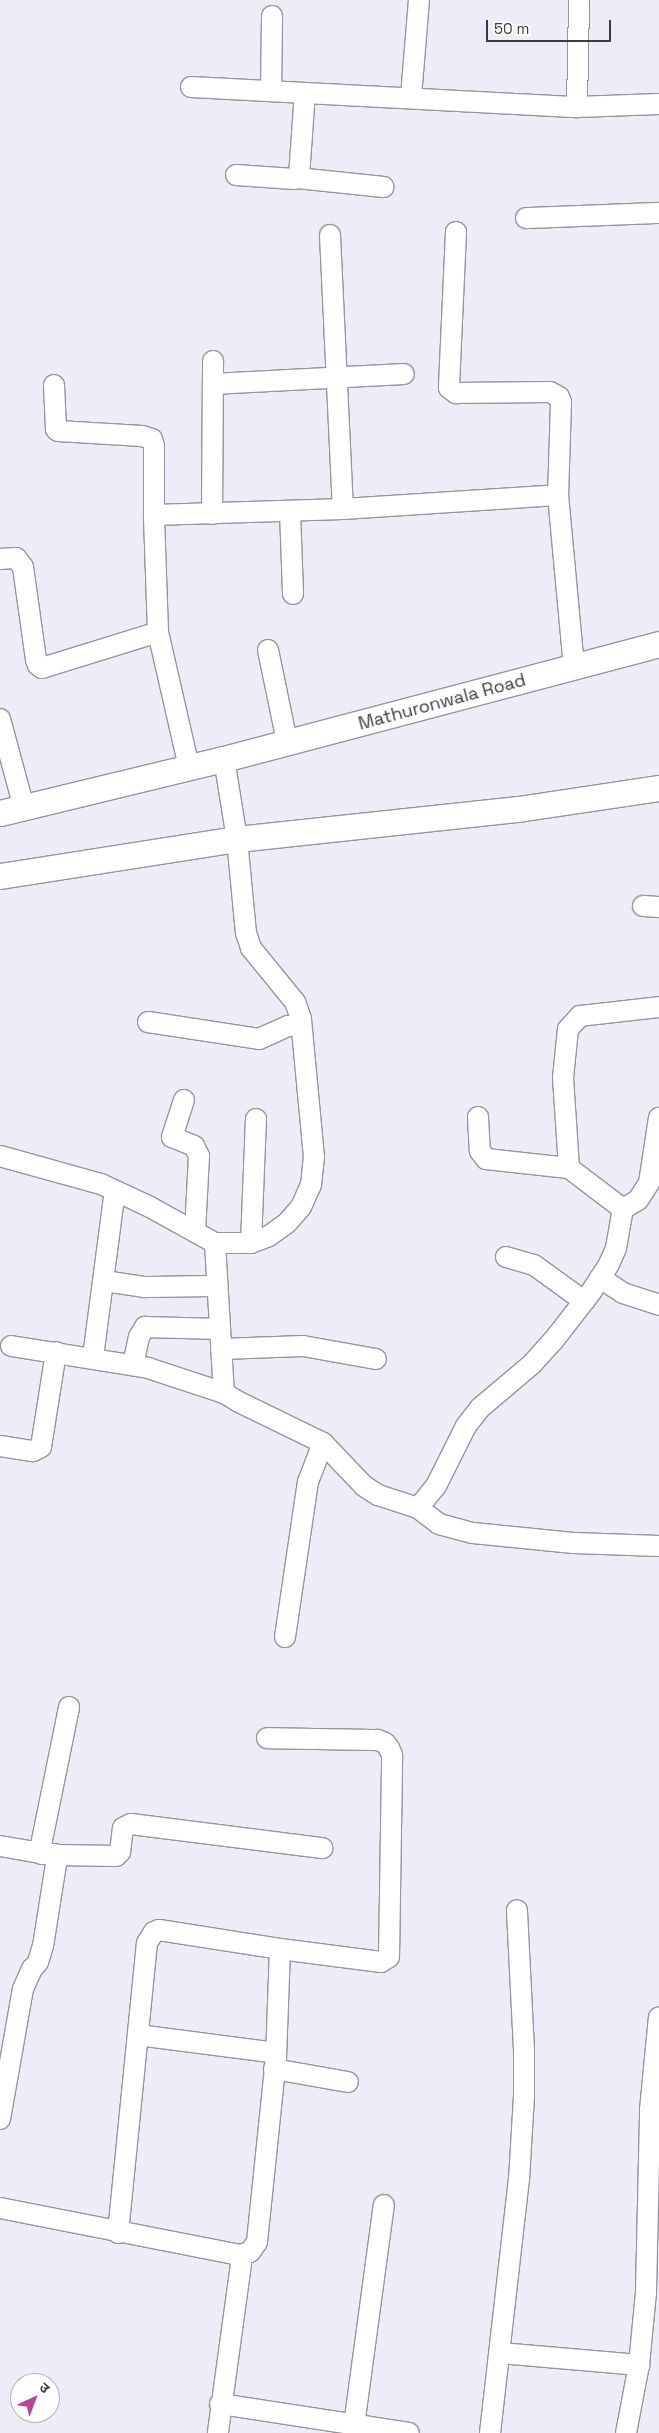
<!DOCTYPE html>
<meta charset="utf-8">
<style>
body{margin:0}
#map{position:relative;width:659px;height:2433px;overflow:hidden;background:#efecf7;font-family:"Space Grotesk","Noto Sans Devanagari",sans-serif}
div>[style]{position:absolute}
.roads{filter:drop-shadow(1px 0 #97949e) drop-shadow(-1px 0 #97949e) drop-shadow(0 1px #97949e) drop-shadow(0 -1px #97949e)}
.minor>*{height:20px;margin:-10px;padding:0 10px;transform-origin:10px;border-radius:10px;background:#fff}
.tertiary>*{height:25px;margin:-12.5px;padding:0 12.5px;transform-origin:12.5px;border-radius:12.5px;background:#fff}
span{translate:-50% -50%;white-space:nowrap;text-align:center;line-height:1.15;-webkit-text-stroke:5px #fff;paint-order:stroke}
.street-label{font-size:18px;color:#3c3b3f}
.north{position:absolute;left:10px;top:2373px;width:50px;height:50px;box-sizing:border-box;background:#fff;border:1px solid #b1b1b2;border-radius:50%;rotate:43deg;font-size:14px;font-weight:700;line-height:20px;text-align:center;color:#3c3b3f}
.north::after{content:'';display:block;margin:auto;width:18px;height:22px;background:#b9439a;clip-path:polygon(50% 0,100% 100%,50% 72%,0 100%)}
.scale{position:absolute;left:486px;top:20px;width:125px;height:22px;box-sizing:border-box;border:2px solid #3c3b3f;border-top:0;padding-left:6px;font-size:15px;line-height:18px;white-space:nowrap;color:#3c3b3f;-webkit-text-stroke:4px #fff;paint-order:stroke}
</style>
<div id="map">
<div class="roads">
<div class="minor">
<div style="left:191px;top:87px;width:387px;rotate:3deg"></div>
<div style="left:577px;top:107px;width:82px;rotate:-2.1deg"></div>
<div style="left:271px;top:91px;width:75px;rotate:-89.2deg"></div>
<div style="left:411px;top:97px;width:97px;rotate:-85.3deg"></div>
<div style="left:577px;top:107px;width:107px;rotate:-88.9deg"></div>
<div style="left:236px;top:175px;width:58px;rotate:3.9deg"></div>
<div style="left:294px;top:179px;width:6px;rotate:-31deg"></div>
<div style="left:299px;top:176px;width:83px;rotate:-85.9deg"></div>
<div style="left:297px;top:178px;width:87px;rotate:5.9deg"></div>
<div style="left:526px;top:218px;width:133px;rotate:-2.2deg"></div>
<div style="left:456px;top:232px;width:156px;rotate:92.6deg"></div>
<div style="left:449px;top:388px;width:9px;rotate:36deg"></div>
<div style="left:456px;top:393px;width:94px;rotate:-0.6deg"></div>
<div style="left:550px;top:392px;width:10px;rotate:29deg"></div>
<div style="left:559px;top:397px;width:5px;rotate:68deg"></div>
<div style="left:561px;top:402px;width:93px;rotate:91.8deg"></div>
<div style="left:330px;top:235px;width:274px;rotate:87.3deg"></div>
<div style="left:213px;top:384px;width:191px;rotate:-3deg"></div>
<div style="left:290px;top:511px;width:83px;rotate:87.9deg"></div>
<div style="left:212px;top:514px;width:153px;rotate:-89.6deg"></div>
<div style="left:154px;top:515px;width:189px;rotate:-1.8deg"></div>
<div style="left:343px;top:509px;width:215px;rotate:-3.7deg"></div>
<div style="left:558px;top:495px;width:174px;rotate:84.7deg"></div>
<div style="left:0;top:559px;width:16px;rotate:-4deg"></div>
<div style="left:16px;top:558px;width:11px;rotate:52deg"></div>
<div style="left:23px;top:567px;width:94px;rotate:82deg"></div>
<div style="left:36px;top:660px;width:5px;rotate:68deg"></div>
<div style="left:38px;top:665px;width:5px;rotate:37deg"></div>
<div style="left:42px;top:668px;width:121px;rotate:-17.2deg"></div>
<div style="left:158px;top:632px;width:117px;rotate:-92deg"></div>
<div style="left:154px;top:515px;width:69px;rotate:-90deg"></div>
<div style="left:154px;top:446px;width:7px;rotate:-106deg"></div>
<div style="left:152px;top:439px;width:10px;rotate:-163deg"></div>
<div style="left:142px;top:436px;width:84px;rotate:-176.6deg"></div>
<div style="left:58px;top:431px;width:3px;rotate:-135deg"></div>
<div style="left:56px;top:429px;width:44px;rotate:-92.6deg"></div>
<div style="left:158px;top:632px;width:139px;rotate:77.1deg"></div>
<div style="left:268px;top:650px;width:94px;rotate:78.3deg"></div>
<div style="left:0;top:719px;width:92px;rotate:74.9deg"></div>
<div style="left:643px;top:906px;width:16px;rotate:4deg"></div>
<div style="left:148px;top:1022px;width:112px;rotate:8.7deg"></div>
<div style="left:259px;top:1039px;width:32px;rotate:-24deg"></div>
<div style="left:288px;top:1026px;width:13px;rotate:-4deg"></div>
<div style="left:184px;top:1100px;width:39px;rotate:108deg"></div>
<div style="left:172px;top:1137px;width:24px;rotate:22deg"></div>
<div style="left:194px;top:1146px;width:11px;rotate:63deg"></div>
<div style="left:199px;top:1156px;width:76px;rotate:93deg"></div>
<div style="left:478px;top:1117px;width:34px;rotate:87deg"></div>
<div style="left:480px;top:1151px;width:10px;rotate:53deg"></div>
<div style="left:486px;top:1159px;width:83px;rotate:6.2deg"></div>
<div style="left:0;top:1156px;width:105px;rotate:15.5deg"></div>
<div style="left:101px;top:1184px;width:54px;rotate:25.1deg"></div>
<div style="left:150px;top:1207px;width:74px;rotate:29deg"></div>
<div style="left:215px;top:1243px;width:150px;rotate:86.6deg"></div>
<div style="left:224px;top:1393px;width:17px;rotate:31deg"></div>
<div style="left:239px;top:1402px;width:93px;rotate:26deg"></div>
<div style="left:323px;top:1443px;width:59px;rotate:46.4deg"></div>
<div style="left:364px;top:1486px;width:17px;rotate:33deg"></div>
<div style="left:378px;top:1495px;width:42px;rotate:18deg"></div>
<div style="left:418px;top:1508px;width:28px;rotate:-51deg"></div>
<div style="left:436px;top:1486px;width:67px;rotate:-63.4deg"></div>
<div style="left:466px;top:1426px;width:23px;rotate:-52deg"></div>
<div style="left:480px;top:1408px;width:68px;rotate:-40.2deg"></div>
<div style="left:532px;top:1364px;width:31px;rotate:-48deg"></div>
<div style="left:553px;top:1341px;width:62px;rotate:-52.2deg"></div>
<div style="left:591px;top:1292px;width:33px;rotate:-57deg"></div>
<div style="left:609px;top:1264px;width:17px;rotate:-66deg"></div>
<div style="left:616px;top:1248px;width:40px;rotate:-80deg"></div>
<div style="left:623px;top:1209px;width:68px;rotate:-142.8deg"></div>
<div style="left:569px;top:1168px;width:90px;rotate:-93.8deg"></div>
<div style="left:563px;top:1078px;width:49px;rotate:-84.2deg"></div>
<div style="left:568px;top:1029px;width:18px;rotate:-47deg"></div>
<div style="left:580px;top:1016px;width:80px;rotate:-6.5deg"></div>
<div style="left:623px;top:1209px;width:17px;rotate:-31deg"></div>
<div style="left:638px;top:1200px;width:20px;rotate:-57deg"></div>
<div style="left:649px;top:1183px;width:66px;rotate:-81.3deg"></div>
<div style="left:215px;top:1243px;width:36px"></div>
<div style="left:251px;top:1243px;width:19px;rotate:-21deg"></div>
<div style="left:269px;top:1236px;width:22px;rotate:-36deg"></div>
<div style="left:287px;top:1223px;width:21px;rotate:-49deg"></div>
<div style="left:301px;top:1207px;width:24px;rotate:-66deg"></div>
<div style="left:311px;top:1185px;width:28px;rotate:-84deg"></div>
<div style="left:314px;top:1157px;width:139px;rotate:-95.4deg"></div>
<div style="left:301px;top:1019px;width:18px;rotate:-109deg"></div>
<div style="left:295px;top:1002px;width:70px;rotate:-129.2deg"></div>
<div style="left:251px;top:948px;width:16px;rotate:-108deg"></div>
<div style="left:246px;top:933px;width:94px;rotate:-95.5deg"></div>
<div style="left:237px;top:839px;width:81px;rotate:-99.2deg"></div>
<div style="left:251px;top:1243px;width:124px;rotate:-87.7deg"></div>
<div style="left:506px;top:1257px;width:29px;rotate:16deg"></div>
<div style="left:534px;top:1265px;width:62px;rotate:35.8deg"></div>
<div style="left:600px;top:1278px;width:27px;rotate:33deg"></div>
<div style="left:623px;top:1293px;width:38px;rotate:18deg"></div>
<div style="left:104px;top:1281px;width:40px;rotate:8.5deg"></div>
<div style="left:144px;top:1287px;width:73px;rotate:-0.8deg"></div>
<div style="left:11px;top:1346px;width:139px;rotate:9.1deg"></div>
<div style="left:148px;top:1368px;width:80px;rotate:18.2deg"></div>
<div style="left:221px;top:1349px;width:82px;rotate:-2.1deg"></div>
<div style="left:303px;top:1346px;width:74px;rotate:10.1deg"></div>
<div style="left:93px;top:1357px;width:167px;rotate:-82.5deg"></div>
<div style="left:133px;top:1365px;width:29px;rotate:-78deg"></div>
<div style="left:139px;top:1337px;width:12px;rotate:-59deg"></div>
<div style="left:145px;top:1327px;width:75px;rotate:1.5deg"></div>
<div style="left:0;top:1446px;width:33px;rotate:9deg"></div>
<div style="left:33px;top:1451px;width:9px;rotate:-27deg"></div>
<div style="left:41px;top:1447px;width:96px;rotate:-81deg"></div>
<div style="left:418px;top:1508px;width:26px;rotate:37deg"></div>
<div style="left:439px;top:1524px;width:35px;rotate:15deg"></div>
<div style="left:473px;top:1533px;width:101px;rotate:5.7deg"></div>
<div style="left:574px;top:1543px;width:85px;rotate:2deg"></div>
<div style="left:285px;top:1637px;width:157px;rotate:-81.6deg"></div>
<div style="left:308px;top:1482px;width:42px;rotate:-69deg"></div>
<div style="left:0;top:1846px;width:42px;rotate:9.7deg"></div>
<div style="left:56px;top:1855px;width:60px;rotate:1deg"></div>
<div style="left:116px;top:1856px;width:6px;rotate:-45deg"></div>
<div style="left:120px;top:1852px;width:24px;rotate:-83deg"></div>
<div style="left:123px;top:1828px;width:9px;rotate:-27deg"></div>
<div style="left:131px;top:1824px;width:193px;rotate:7.2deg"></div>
<div style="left:138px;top:2035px;width:139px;rotate:7.4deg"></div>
<div style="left:274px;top:2069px;width:75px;rotate:10deg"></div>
<div style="left:0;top:2119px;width:132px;rotate:-80deg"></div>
<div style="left:23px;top:1989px;width:22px;rotate:-66deg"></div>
<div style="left:32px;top:1969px;width:9px;rotate:-49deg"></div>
<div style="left:38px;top:1962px;width:17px;rotate:-73deg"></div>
<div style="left:43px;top:1946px;width:89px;rotate:-81deg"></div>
<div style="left:57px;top:1858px;width:4px;rotate:-117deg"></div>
<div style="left:55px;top:1854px;width:13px;rotate:180deg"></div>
<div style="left:42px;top:1854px;width:4px;rotate:-117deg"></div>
<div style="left:40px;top:1850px;width:146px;rotate:-78.5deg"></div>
<div style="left:0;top:2208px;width:245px;rotate:11.1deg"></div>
<div style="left:240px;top:2255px;width:9px;rotate:84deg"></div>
<div style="left:241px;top:2264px;width:171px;rotate:97.8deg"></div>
<div style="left:118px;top:2233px;width:291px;rotate:-84.3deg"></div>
<div style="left:147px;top:1943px;width:13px;rotate:-58deg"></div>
<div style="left:154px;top:1932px;width:5px;rotate:-22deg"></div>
<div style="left:159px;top:1930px;width:122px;rotate:8.9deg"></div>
<div style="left:280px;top:1949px;width:102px;rotate:7.3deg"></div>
<div style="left:381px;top:1962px;width:9px;rotate:-32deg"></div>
<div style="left:389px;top:1957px;width:202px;rotate:-89.1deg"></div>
<div style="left:392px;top:1755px;width:8px;rotate:-113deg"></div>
<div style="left:389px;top:1748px;width:6px;rotate:-129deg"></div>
<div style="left:385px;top:1743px;width:8px;rotate:-157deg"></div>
<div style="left:378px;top:1740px;width:111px;rotate:-179deg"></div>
<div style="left:240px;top:2255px;width:10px;rotate:-17deg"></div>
<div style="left:250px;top:2252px;width:12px;rotate:-55deg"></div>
<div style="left:257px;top:2242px;width:185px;rotate:-84.1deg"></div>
<div style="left:276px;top:2058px;width:109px;rotate:-87.9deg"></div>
<div style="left:500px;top:2353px;width:140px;rotate:4.9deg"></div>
<div style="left:220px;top:2404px;width:191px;rotate:8.7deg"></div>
<div style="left:353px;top:2433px;width:230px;rotate:-82.3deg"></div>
<div style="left:490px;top:2433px;width:255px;rotate:-83.5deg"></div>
<div style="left:519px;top:2180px;width:85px;rotate:-86.6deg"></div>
<div style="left:524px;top:2095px;width:45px;rotate:-90deg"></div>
<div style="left:524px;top:2050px;width:140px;rotate:-92.9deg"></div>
<div style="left:626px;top:2433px;width:69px;rotate:-79.2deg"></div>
<div style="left:639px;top:2365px;width:73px;rotate:-84.5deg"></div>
<div style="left:646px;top:2292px;width:182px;rotate:-88.7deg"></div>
<div style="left:650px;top:2110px;width:93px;rotate:-84.5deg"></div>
</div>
<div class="tertiary">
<div style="left:0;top:813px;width:230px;rotate:-13.6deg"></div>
<div style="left:224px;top:759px;width:450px;rotate:-14.8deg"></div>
<div style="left:0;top:876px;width:240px;rotate:-8.9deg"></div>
<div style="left:237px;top:839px;width:283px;rotate:-6.1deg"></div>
<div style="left:518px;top:809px;width:143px;rotate:-8.5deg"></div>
</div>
</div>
<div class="street-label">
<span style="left:442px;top:702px;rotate:-15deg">Mathuronwala Road</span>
</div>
<div class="north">उ</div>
<div class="scale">50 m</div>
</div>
